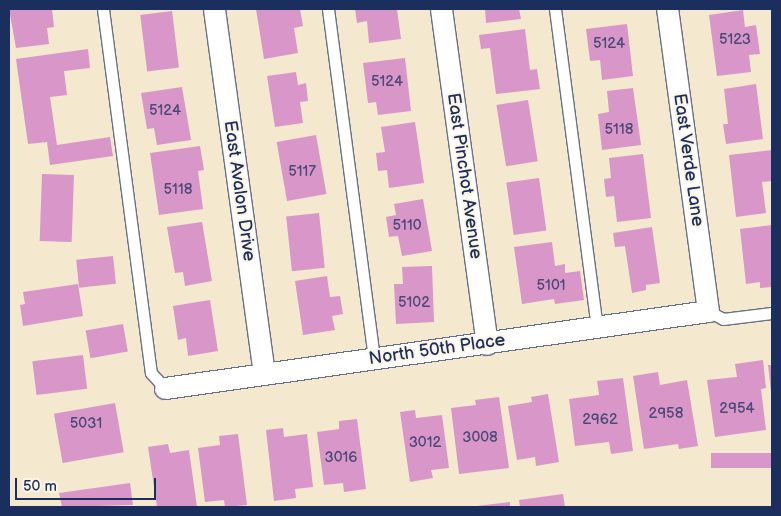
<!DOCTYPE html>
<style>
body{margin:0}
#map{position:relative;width:781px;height:516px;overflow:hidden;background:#f4e9cf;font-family:"Balsamiq Sans",sans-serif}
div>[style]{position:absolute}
.building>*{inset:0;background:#d996c8;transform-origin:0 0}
.roads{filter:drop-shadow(1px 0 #677086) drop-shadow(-1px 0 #677086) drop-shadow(0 1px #677086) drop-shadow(0 -1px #677086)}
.lane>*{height:11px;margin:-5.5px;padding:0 5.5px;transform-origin:5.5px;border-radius:5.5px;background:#fff}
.street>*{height:21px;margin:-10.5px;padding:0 10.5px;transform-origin:10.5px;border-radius:10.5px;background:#fff}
span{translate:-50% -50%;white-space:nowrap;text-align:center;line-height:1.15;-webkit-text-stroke:4px #fcf5e5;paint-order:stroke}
.number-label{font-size:15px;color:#4a4978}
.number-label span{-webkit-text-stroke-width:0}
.street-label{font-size:18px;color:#1b2f5e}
.frame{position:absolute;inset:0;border:10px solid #1b2f5e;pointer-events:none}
.scale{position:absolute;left:15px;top:478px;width:141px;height:22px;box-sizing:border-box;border:2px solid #1b2f5e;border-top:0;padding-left:6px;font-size:15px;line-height:18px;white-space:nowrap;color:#1b2f5e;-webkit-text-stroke:4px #fcf5e5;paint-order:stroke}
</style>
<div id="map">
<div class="building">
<div style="clip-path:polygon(9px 9px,52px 9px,54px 27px,47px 28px,49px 44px,16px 48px)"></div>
<div style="clip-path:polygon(256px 9px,300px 9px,303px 26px,294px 28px,298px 53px,264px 59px)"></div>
<div style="clip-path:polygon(355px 9px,397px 9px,401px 39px,369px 43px,367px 21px,357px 23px)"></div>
<div style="clip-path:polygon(485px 9px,519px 9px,521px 19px,486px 23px)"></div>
<div style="clip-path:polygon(743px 10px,745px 27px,756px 25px,760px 54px,749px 55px,751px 72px,717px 76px,709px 15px)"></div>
<div style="left:172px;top:11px;width:57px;height:32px;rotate:83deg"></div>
<div style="clip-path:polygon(627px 24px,633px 76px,602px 80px,600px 60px,590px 61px,586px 29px)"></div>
<div style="clip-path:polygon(525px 29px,530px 70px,537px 69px,540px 89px,496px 94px,490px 48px,481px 49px,479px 35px)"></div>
<div style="clip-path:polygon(88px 49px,90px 68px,64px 71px,67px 95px,50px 97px,57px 145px,110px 137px,113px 156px,50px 165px,47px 142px,28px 144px,16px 59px)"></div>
<div style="clip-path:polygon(405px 58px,411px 111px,378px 115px,376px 102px,368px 103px,363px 63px)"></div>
<div style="clip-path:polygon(296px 72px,298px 85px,306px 83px,308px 101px,300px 102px,303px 123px,275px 127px,267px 76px)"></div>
<div style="clip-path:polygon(756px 84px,763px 139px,726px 144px,723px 124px,728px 124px,724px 89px)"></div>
<div style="clip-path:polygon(182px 87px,191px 140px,157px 145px,154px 128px,147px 129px,141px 93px)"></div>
<div style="clip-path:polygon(633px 88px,641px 145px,602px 150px,598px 114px,609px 112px,607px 91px)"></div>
<div style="left:528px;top:100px;width:62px;height:32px;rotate:81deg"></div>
<div style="clip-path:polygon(415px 122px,424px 183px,389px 188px,387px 170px,378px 171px,376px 153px,385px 152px,381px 127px)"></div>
<div style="left:316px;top:135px;width:60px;height:40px;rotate:80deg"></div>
<div style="clip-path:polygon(200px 146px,204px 170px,198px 171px,203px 209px,159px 215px,150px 153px)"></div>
<div style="clip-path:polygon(772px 150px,772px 181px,762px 182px,766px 213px,736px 217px,729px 155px)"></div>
<div style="clip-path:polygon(643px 154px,651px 218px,617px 222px,614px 196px,606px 197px,604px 179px,611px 178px,609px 158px)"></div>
<div style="left:42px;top:174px;width:32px;height:67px;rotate:2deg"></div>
<div style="left:539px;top:178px;width:53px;height:33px;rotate:82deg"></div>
<div style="clip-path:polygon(423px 199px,432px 251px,402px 256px,398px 236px,389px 237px,386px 217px,396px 215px,394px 204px)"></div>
<div style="left:319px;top:213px;width:55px;height:33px;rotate:84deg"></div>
<div style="clip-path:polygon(202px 222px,212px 281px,185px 286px,183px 272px,175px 273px,167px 227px)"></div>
<div style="clip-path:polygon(772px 225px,772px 287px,760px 288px,760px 282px,746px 284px,740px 229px)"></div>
<div style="clip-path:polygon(652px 227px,660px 283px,646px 285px,646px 290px,632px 293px,625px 246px,615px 247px,613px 233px)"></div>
<div style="clip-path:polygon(552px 242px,555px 266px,565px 264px,565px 273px,580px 271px,584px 300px,555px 304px,554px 299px,522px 304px,514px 247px)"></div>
<div style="left:113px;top:256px;width:28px;height:37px;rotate:84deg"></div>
<div style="clip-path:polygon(432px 266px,434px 322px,396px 324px,394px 284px,403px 284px,402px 267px)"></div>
<div style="clip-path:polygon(327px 276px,330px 297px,340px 296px,343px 314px,332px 316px,335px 330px,303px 335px,295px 281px)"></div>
<div style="clip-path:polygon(78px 284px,83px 316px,23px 326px,20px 305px,25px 304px,23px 292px)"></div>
<div style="clip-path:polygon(210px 300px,218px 351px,188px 356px,186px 338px,178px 340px,173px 306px)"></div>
<div style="left:123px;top:324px;width:28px;height:38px;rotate:80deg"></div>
<div style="left:83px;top:355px;width:34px;height:51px;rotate:83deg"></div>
<div style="clip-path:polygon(763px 360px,766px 388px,761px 389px,766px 430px,715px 437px,707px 380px,737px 377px,735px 364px)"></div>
<div style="clip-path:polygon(768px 365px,772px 365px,772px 392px,771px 392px)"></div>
<div style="clip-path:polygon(658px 372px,660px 385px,687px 380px,698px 446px,679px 449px,678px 444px,644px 449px,633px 376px)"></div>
<div style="clip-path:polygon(623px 378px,633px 451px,611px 454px,609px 442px,575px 446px,569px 399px,599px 395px,597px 381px)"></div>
<div style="clip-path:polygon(548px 394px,559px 462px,536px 466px,535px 457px,517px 460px,508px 406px,532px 402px,531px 397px)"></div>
<div style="clip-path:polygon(499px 397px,509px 468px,459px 474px,451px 408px,476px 405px,475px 400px)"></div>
<div style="left:115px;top:403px;width:50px;height:62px;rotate:80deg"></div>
<div style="clip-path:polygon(415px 410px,416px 418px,442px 415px,449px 468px,431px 470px,433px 478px,410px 482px,400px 412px)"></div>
<div style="clip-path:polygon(357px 419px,366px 489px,344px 492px,343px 483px,324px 485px,317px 432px,339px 429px,339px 421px)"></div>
<div style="clip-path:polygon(283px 428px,284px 437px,307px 434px,313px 487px,295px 489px,296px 498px,274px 501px,266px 430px)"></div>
<div style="clip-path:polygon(238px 434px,247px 505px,225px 507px,224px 500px,205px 502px,198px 448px,220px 445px,219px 436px)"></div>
<div style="clip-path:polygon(168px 444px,170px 453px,189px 450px,197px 507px,157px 507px,148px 447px)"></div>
<div style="left:772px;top:453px;width:15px;height:61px;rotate:90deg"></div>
<div style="clip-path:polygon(130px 483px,133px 505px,62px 507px,59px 493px)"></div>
<div style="clip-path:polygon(563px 494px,565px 507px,520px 507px,519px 500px)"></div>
<div style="clip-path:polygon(510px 502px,510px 507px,477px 507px,477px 506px)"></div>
</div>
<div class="roads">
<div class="lane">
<div style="left:103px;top:9px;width:367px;rotate:82.5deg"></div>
<div style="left:151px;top:373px;width:21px;rotate:47deg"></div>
<div style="left:328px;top:9px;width:352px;rotate:82.5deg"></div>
<div style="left:555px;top:9px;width:321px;rotate:82.5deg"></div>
<div style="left:708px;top:311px;width:17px;rotate:28deg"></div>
<div style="left:723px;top:319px;width:49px;rotate:-7deg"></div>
</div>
<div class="street">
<div style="left:214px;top:9px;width:368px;rotate:82.2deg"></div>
<div style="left:441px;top:9px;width:338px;rotate:82.2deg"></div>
<div style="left:165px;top:388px;width:548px;rotate:-8.07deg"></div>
<div style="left:708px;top:311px;width:305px;rotate:-97.7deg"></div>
</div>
</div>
<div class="number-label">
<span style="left:735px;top:40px">5123</span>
<span style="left:609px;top:44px">5124</span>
<span style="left:387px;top:82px">5124</span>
<span style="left:165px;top:111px">5124</span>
<span style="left:619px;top:130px">5118</span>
<span style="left:302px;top:172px">5117</span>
<span style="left:178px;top:190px">5118</span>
<span style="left:407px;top:226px">5110</span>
<span style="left:551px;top:286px">5101</span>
<span style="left:414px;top:303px">5102</span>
<span style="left:737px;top:409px">2954</span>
<span style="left:666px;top:414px">2958</span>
<span style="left:600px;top:420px">2962</span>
<span style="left:86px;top:424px">5031</span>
<span style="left:480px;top:438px">3008</span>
<span style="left:425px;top:443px">3012</span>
<span style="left:341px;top:458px">3016</span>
</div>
<div class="street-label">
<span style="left:688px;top:160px;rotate:82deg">East Verde Lane</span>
<span style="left:464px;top:176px;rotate:82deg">East Pinchot Avenue</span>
<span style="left:239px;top:191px;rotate:82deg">East Avalon Drive</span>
<span style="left:437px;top:350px;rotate:-8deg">North 50th Place</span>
</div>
<div class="frame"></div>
<div class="scale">50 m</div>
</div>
